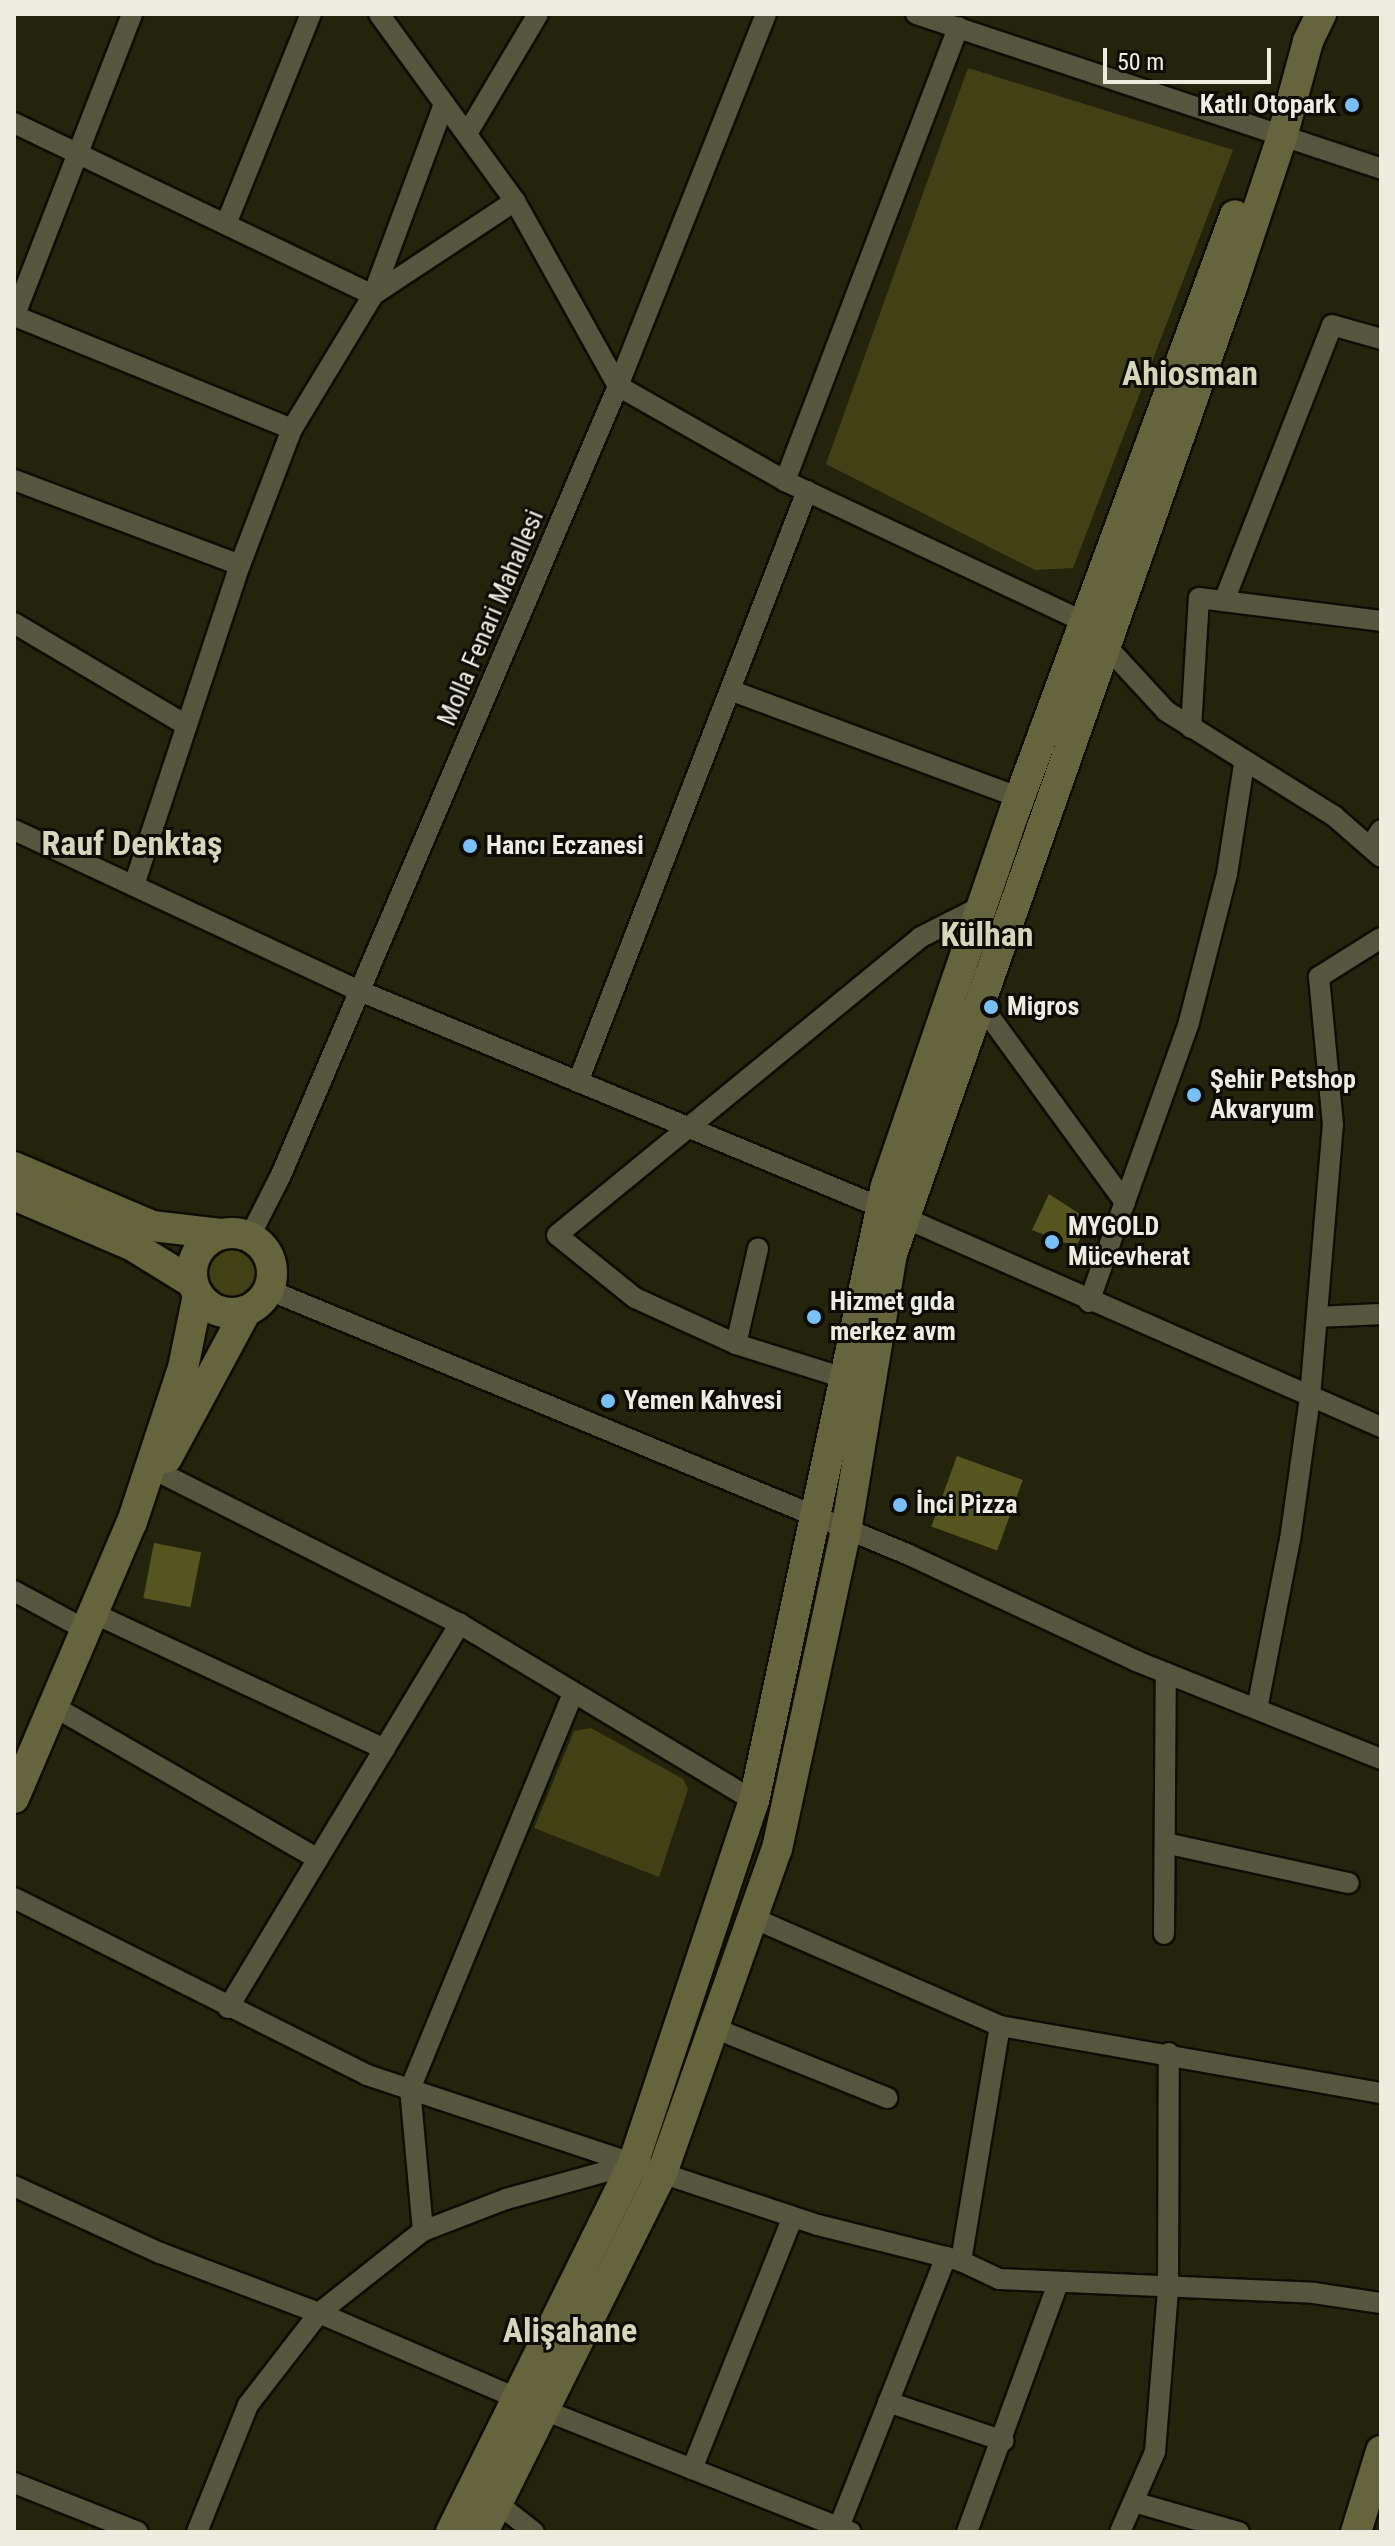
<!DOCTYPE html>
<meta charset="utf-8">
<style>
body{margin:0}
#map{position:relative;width:1395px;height:2546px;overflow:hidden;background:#24240c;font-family:"Roboto Condensed",sans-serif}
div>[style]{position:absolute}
.green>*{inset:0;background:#424116}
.round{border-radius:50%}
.building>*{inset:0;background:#565520;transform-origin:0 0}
.roads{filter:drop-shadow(2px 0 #0d0d00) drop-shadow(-2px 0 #0d0d00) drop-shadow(0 2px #0d0d00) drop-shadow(0 -2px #0d0d00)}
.minor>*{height:20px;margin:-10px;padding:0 10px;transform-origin:10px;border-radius:10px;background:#55563d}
.secondary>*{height:30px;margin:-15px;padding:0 15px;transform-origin:15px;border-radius:15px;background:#64653c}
.secondary>.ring{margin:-15px;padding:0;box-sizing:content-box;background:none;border:30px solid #64653c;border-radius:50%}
.dots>*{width:22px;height:22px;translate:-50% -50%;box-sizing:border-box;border:4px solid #0c0c04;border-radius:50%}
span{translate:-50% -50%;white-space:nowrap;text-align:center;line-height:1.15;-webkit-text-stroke:6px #0c0c04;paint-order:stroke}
.poi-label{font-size:26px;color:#ecedde;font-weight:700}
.right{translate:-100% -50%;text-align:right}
.left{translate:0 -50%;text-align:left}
.street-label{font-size:26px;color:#ecedde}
.district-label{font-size:34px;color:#d6d7ba;font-weight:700}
.frame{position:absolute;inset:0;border:16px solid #ecedde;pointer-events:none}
.scale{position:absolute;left:1103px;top:48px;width:168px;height:36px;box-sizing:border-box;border:4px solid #ecedde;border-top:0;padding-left:10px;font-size:24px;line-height:28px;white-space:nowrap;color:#ecedde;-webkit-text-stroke:6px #0c0c04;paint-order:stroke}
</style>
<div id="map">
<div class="green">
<div style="clip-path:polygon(968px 68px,1233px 150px,1073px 568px,1035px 570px,826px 464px)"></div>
<div class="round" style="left:203px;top:1247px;width:54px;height:54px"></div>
<div style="clip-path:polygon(591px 1728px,683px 1779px,688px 1789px,659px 1877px,534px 1828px,574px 1731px)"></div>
</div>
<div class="building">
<div style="clip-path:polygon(1049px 1194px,1089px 1220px,1076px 1247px,1032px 1230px)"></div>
<div style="left:957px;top:1456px;width:70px;height:75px;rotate:20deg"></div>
<div style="left:154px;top:1543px;width:48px;height:56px;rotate:11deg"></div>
</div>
<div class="roads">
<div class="minor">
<div style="left:379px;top:14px;width:231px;rotate:54deg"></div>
<div style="left:515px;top:201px;width:212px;rotate:60.9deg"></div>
<div style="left:618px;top:386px;width:192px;rotate:29.6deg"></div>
<div style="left:785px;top:481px;width:331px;rotate:25.2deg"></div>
<div style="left:1084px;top:622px;width:121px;rotate:47.3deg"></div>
<div style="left:1166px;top:711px;width:198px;rotate:32deg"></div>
<div style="left:1334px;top:816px;width:62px;rotate:41.1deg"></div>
<div style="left:916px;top:14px;width:490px;rotate:18.4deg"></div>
<div style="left:14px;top:123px;width:398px;rotate:25.6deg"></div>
<div style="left:373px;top:295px;width:204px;rotate:-69.6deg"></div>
<div style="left:468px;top:132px;width:137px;rotate:-59.3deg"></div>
<div style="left:226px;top:224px;width:227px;rotate:-68deg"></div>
<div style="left:15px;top:316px;width:299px;rotate:22.2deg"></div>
<div style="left:14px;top:317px;width:325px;rotate:-68.7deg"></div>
<div style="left:14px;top:480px;width:241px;rotate:20.6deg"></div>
<div style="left:785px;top:481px;width:486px;rotate:-69.1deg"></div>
<div style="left:1224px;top:601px;width:296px;rotate:-68.6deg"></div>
<div style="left:1332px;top:325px;width:51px;rotate:15.9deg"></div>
<div style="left:14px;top:623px;width:200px;rotate:30.7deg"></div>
<div style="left:730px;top:690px;width:309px;rotate:20.4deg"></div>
<div style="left:1191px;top:728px;width:130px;rotate:-86.5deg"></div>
<div style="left:1199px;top:598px;width:183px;rotate:7.2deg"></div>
<div style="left:14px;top:830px;width:382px;rotate:25deg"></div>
<div style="left:360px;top:991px;width:563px;rotate:22.56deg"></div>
<div style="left:880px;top:1207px;width:547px;rotate:23.71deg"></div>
<div style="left:1370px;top:847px;width:20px;rotate:-57deg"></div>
<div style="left:135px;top:882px;width:334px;rotate:-71.7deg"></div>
<div style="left:240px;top:565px;width:146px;rotate:-69.1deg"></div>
<div style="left:292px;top:429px;width:157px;rotate:-58.8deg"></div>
<div style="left:373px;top:295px;width:170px;rotate:-33.5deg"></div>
<div style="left:979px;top:1002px;width:248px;rotate:53.9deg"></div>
<div style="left:578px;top:1082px;width:634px;rotate:-68.82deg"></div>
<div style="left:250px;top:1236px;width:68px;rotate:-63.1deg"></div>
<div style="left:281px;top:1175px;width:858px;rotate:-66.87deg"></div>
<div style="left:618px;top:386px;width:400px;rotate:-68.3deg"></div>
<div style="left:269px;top:1290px;width:690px;rotate:22.48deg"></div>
<div style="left:907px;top:1554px;width:253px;rotate:25deg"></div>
<div style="left:1136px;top:1661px;width:264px;rotate:21.8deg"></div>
<div style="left:1089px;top:1302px;width:297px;rotate:-70.3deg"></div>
<div style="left:1189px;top:1022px;width:153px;rotate:-75.6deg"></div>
<div style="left:1227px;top:874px;width:111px;rotate:-81.2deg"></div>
<div style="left:1317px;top:1317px;width:64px;rotate:-2.7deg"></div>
<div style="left:736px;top:1344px;width:98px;rotate:-77deg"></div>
<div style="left:857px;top:1382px;width:127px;rotate:-162.6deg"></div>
<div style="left:736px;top:1344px;width:111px;rotate:-155.5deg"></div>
<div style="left:635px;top:1298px;width:100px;rotate:-141.1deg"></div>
<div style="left:557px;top:1235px;width:470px;rotate:-39.3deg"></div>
<div style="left:921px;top:937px;width:68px;rotate:-26.9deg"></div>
<div style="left:159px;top:1472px;width:337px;rotate:26.8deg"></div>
<div style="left:460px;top:1624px;width:343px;rotate:31deg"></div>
<div style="left:14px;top:1591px;width:82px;rotate:28.4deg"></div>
<div style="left:93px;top:1613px;width:322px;rotate:25deg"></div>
<div style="left:53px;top:1706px;width:306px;rotate:30deg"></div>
<div style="left:1257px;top:1709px;width:172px;rotate:-79deg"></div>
<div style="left:1290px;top:1540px;width:144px;rotate:-82deg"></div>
<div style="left:1310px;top:1397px;width:273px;rotate:-85.2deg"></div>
<div style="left:1333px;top:1125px;width:149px;rotate:-95.4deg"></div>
<div style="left:1319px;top:977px;width:73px;rotate:-32.2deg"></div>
<div style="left:1165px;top:1843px;width:188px;rotate:12.3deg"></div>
<div style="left:14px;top:1898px;width:395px;rotate:26.6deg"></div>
<div style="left:367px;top:2075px;width:475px;rotate:18.4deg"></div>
<div style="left:818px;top:2225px;width:147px;rotate:14.1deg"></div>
<div style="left:961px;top:2261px;width:42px;rotate:25.3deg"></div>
<div style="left:999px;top:2279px;width:315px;rotate:2.5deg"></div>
<div style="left:1314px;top:2293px;width:68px;rotate:8.5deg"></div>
<div style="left:753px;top:1918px;width:270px;rotate:23.6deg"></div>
<div style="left:1000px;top:2026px;width:387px;rotate:10deg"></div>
<div style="left:1164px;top:1934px;width:261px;rotate:-89.6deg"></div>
<div style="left:228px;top:2008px;width:449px;rotate:-58.9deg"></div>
<div style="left:714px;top:2028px;width:187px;rotate:22deg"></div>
<div style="left:14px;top:2186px;width:161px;rotate:24.7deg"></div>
<div style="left:160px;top:2253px;width:170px;rotate:20.7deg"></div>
<div style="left:319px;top:2313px;width:245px;rotate:23.3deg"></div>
<div style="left:544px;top:2410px;width:330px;rotate:21.7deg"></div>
<div style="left:423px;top:2231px;width:143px;rotate:-95.2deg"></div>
<div style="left:410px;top:2089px;width:426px;rotate:-67.6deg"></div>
<div style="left:961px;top:2261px;width:238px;rotate:-80.6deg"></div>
<div style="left:888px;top:2402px;width:122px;rotate:18.6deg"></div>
<div style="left:692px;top:2469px;width:271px;rotate:-68.2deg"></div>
<div style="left:14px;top:2483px;width:133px;rotate:21.6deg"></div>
<div style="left:497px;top:2503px;width:47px;rotate:38.1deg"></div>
<div style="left:1137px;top:2503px;width:106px;rotate:15.9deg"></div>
<div style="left:197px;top:2532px;width:137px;rotate:-68.1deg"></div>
<div style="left:248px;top:2405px;width:116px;rotate:-52.3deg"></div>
<div style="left:319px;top:2313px;width:132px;rotate:-38.3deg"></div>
<div style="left:423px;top:2231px;width:89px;rotate:-21.1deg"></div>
<div style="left:506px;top:2199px;width:132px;rotate:-15.4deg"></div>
<div style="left:837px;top:2532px;width:296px;rotate:-68.4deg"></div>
<div style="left:967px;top:2532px;width:265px;rotate:-69.9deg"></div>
<div style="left:1120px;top:2532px;width:87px;rotate:-66.4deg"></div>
<div style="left:1155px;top:2452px;width:163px;rotate:-85.4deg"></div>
<div style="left:1168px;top:2290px;width:237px;rotate:-89.8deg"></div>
</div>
<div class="secondary">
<div style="left:14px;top:1167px;width:150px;rotate:23.1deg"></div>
<div style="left:152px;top:1226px;width:69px;rotate:6.6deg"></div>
<div style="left:14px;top:1195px;width:129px;rotate:23.2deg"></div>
<div style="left:133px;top:1246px;width:70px;rotate:31.7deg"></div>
<div class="ring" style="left:192px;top:1233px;width:50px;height:50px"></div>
<div style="left:167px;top:1458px;width:167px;rotate:-61.7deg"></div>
<div style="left:14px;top:1798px;width:300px;rotate:-66.9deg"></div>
<div style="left:132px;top:1522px;width:162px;rotate:-71.7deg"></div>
<div style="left:183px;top:1368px;width:75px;rotate:-78.4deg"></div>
<div style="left:451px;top:2532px;width:411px;rotate:-63.7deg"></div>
<div style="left:633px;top:2164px;width:383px;rotate:-71.6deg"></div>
<div style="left:754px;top:1801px;width:629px;rotate:-77.89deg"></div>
<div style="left:886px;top:1186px;width:398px;rotate:-71.1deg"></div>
<div style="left:1015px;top:810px;width:634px;rotate:-69.71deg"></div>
<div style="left:483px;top:2532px;width:401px;rotate:-63.5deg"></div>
<div style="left:662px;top:2173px;width:344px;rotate:-70.5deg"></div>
<div style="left:777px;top:1849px;width:325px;rotate:-77.8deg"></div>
<div style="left:846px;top:1531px;width:281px;rotate:-80.6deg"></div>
<div style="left:892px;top:1254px;width:1028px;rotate:-70.63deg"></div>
<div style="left:1233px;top:284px;width:155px;rotate:-71.6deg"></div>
<div style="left:1282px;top:137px;width:99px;rotate:-74.8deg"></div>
<div style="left:1308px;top:41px;width:30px;rotate:-64deg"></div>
<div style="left:1356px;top:2532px;width:85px;rotate:-72.8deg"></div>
</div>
</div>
<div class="dots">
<div style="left:1352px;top:105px;background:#79bff8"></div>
<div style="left:470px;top:846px;background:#79bff8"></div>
<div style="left:991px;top:1007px;background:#79bff8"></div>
<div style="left:1194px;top:1095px;background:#79bff8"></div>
<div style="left:1052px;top:1242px;background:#79bff8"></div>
<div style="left:814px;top:1317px;background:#79bff8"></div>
<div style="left:608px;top:1401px;background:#79bff8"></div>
<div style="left:900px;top:1505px;background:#79bff8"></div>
</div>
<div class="poi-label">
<span class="right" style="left:1336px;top:105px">Katlı Otopark</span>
<span class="left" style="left:486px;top:846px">Hancı Eczanesi</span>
<span class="left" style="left:1007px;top:1007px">Migros</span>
<span class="left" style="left:1210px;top:1095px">Şehir Petshop<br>Akvaryum</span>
<span class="left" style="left:1068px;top:1242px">MYGOLD<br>Mücevherat</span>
<span class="left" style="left:830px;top:1317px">Hizmet gıda<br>merkez avm</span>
<span class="left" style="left:624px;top:1401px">Yemen Kahvesi</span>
<span class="left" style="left:916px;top:1505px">İnci Pizza</span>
</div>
<div class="street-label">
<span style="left:491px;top:618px;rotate:-67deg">Molla Fenari Mahallesi</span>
</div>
<div class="district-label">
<span style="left:1190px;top:374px">Ahiosman</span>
<span style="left:132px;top:844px">Rauf Denktaş</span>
<span style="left:987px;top:935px">Külhan</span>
<span style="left:570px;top:2331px">Alişahane</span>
</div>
<div class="frame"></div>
<div class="scale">50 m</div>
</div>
